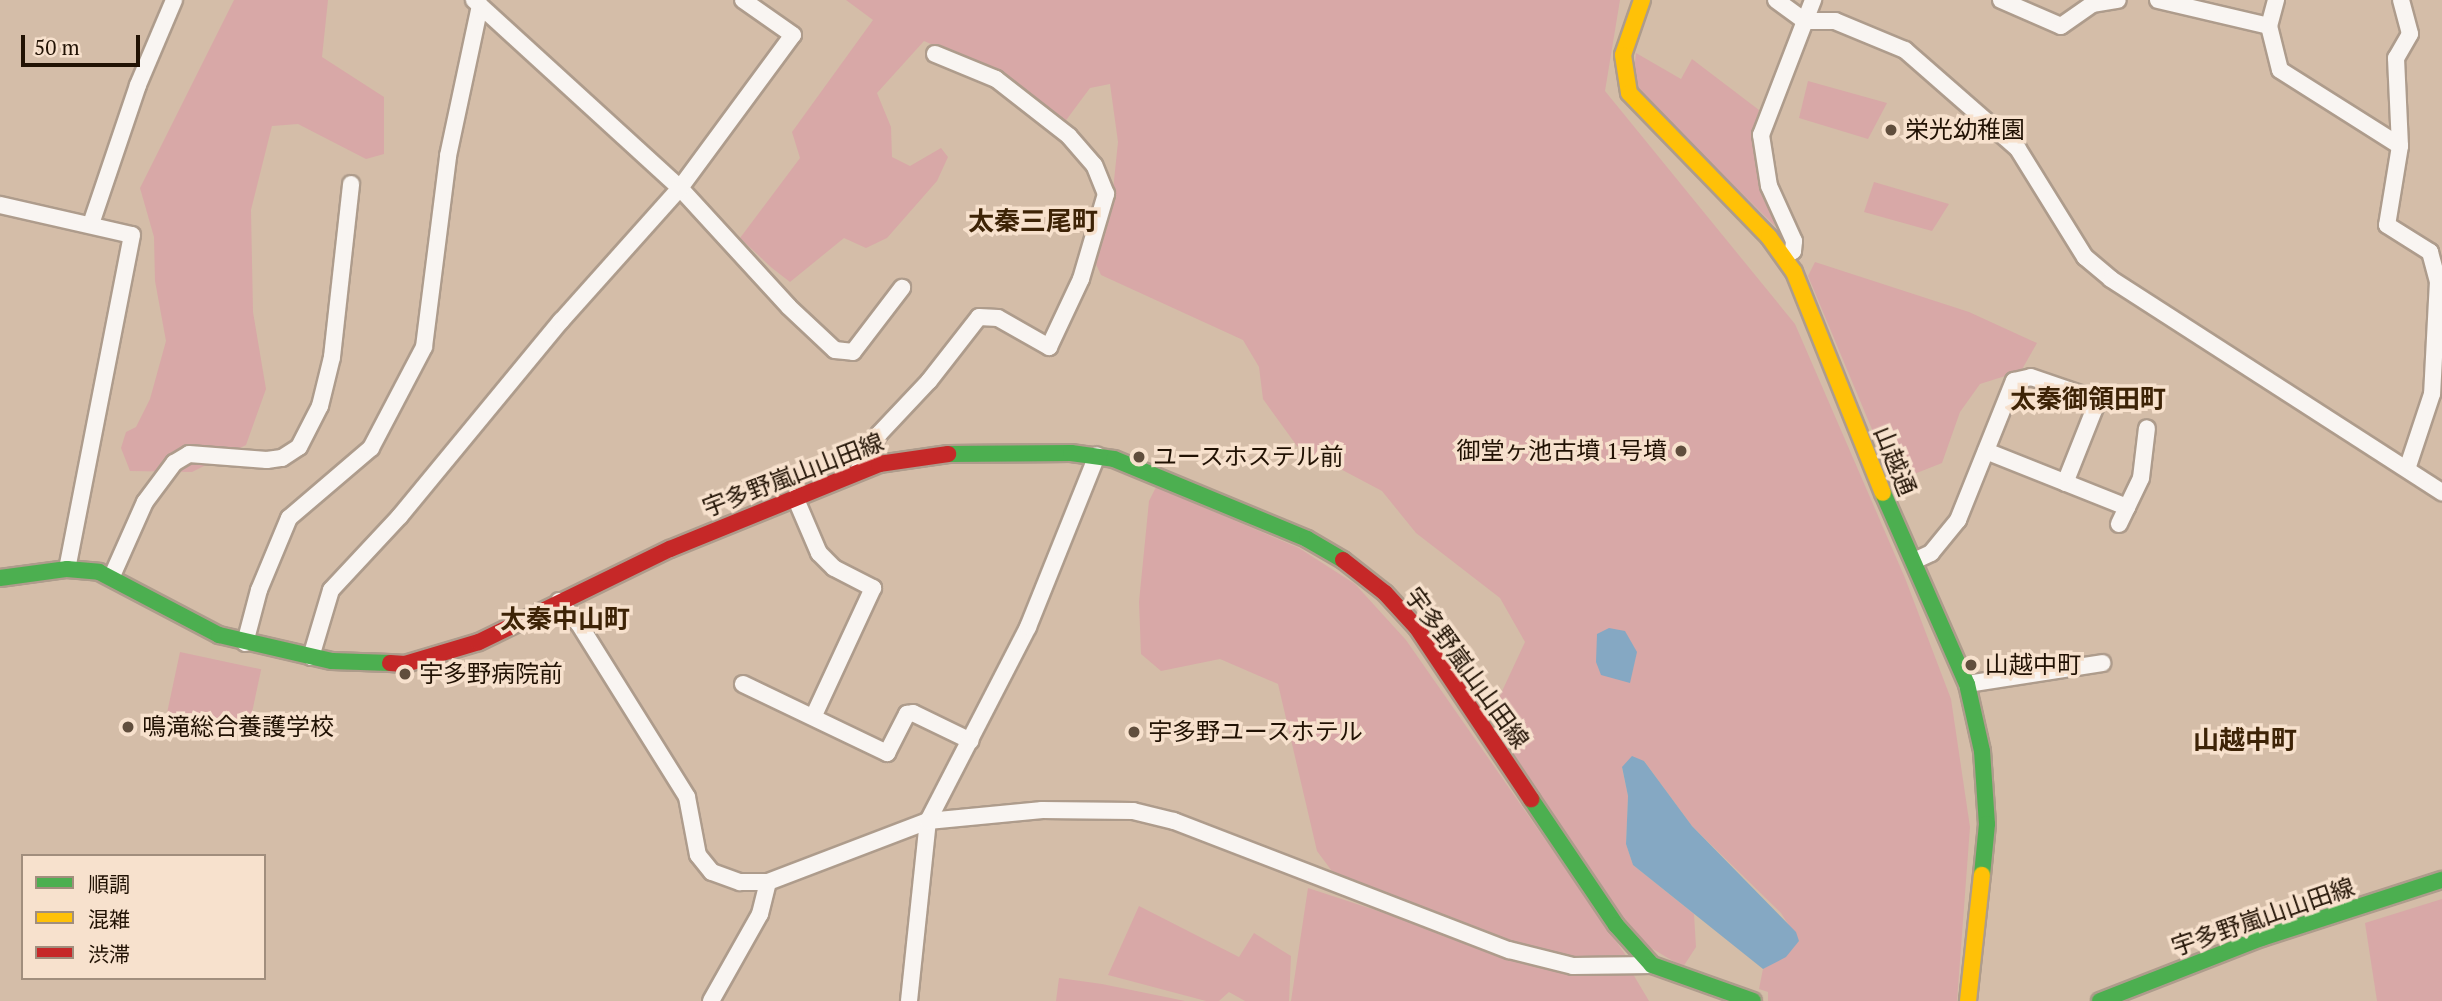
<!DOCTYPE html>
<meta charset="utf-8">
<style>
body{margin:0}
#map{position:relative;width:2442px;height:1001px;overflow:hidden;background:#d4bda8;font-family:"PT Serif","Noto Sans JP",serif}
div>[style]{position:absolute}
.green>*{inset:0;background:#d8a8a7;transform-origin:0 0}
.water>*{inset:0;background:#85a8c3}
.roads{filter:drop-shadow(2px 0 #ae9c8c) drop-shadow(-2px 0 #ae9c8c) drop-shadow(0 2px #ae9c8c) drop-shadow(0 -2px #ae9c8c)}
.street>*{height:16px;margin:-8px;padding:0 8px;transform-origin:8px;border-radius:8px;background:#f9f5f2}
.fast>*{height:16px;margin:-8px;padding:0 8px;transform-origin:8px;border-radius:8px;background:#4caf50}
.slow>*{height:16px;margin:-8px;padding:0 8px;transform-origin:8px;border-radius:8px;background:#ffc107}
.jam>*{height:16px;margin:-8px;padding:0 8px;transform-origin:8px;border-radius:8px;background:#c62828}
.dots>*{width:19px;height:19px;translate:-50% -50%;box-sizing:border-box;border:4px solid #f7e1cd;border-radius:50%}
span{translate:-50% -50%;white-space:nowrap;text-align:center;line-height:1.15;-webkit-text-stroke:7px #f7e1cd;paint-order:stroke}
.poi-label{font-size:24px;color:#211204}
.left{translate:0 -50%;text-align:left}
.right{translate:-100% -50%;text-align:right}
.street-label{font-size:24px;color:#211204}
.neighbourhood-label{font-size:26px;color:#3d2306;font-weight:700}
.legend{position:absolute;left:21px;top:854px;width:245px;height:126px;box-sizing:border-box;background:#f7e1cd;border:2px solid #a18e7d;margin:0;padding:9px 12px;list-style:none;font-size:21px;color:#211204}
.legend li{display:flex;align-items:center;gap:14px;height:35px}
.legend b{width:35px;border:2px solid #a18e7d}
.scale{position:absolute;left:21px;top:35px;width:119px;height:32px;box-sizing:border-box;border:4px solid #211204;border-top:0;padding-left:9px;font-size:21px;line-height:24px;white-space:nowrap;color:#211204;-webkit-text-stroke:5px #f7e1cd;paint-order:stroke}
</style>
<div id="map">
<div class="green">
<div style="clip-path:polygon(234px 0,328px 0,322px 57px,384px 97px,384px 154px,366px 159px,298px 124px,272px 126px,251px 210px,253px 312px,266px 389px,246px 445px,192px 472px,130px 471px,121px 448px,126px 432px,136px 427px,150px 399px,166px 341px,155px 281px,154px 237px,140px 188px)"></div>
<div style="clip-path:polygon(846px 0,1620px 0,1605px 91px,1795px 324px,1905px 578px,1951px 699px,1970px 827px,1957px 1001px,1768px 1001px,1768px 992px,1759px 989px,1763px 969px,1786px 956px,1799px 941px,1781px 913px,1692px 826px,1644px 761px,1622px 768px,1628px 796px,1626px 844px,1633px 865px,1694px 914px,1696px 947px,1683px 967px,1631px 936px,1490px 717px,1525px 642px,1500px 598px,1416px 533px,1382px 491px,1297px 446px,1263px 399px,1259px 367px,1243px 340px,1101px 275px,1093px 258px,1113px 190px,1118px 142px,1110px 84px,1090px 88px,1064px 123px,987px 68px,924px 41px,877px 93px,891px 127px,892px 157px,910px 166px,941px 148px,948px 157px,937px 181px,887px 238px,866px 248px,844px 238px,790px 282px,772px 268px,740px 238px,800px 158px,792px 132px,873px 20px)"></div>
<div style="clip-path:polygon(1636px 53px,1681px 79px,1692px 59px,1759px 110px,1753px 133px,1775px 226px,1646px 99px,1633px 82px)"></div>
<div style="clip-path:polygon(1808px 81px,1887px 103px,1868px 139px,1799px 118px)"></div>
<div style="clip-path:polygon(1874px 182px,1949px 204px,1932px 231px,1864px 212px)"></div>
<div style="clip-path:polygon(1815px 262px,1969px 312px,2037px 343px,2021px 371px,1980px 384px,1960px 412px,1942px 463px,1894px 482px,1808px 276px)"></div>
<div style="clip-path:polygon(1156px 487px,1299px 548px,1355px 584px,1406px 640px,1627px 957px,1574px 959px,1510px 943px,1334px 874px,1317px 851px,1278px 684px,1220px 659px,1161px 671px,1141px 654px,1139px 602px,1149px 501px)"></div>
<div style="left:180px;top:652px;width:83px;height:66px;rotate:12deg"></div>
<div style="clip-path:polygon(1308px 888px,1573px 975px,1633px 974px,1649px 1001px,1291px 1001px)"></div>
<div style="clip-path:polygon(2442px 899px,2442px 1001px,2377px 1001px,2365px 923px)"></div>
<div style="clip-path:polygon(1139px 906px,1239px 957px,1254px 933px,1291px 956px,1289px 1001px,1245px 1001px,1229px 992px,1219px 1001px,1206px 1001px,1108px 975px)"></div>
<div style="clip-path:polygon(1059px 978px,1102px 984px,1185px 1001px,1056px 1001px)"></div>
</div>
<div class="water">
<div style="clip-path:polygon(1609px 628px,1625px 631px,1637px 652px,1630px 683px,1601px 675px,1596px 662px,1597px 634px)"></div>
<div style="clip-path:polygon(1632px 756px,1644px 761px,1692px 826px,1796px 932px,1799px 941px,1786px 957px,1763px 969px,1633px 865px,1626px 844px,1628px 796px,1622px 767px)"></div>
</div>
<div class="roads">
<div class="street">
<div style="left:474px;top:0;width:279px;rotate:42.4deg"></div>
<div style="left:680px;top:188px;width:161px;rotate:47.5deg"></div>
<div style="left:789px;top:307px;width:63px;rotate:43.1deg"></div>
<div style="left:835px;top:350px;width:18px;rotate:6deg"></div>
<div style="left:853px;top:352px;width:81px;rotate:-52.6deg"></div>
<div style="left:1776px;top:0;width:36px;rotate:36deg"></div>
<div style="left:1805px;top:21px;width:30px"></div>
<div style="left:1835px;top:21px;width:76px;rotate:22.5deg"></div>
<div style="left:1905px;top:50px;width:150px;rotate:41.2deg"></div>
<div style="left:2018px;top:149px;width:127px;rotate:58.2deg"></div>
<div style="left:2085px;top:257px;width:34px;rotate:40deg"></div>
<div style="left:2111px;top:279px;width:394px;rotate:32.8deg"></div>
<div style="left:2001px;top:0;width:65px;rotate:23.4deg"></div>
<div style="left:2061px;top:26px;width:38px;rotate:-35deg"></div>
<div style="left:2092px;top:4px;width:26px;rotate:-9deg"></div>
<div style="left:2158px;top:0;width:114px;rotate:13.2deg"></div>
<div style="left:2276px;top:0;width:27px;rotate:105deg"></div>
<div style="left:2269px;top:26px;width:45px;rotate:76deg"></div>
<div style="left:2280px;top:70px;width:142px;rotate:32.3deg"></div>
<div style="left:2401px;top:0;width:35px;rotate:75deg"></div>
<div style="left:2410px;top:34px;width:28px;rotate:120deg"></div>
<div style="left:2396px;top:58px;width:88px;rotate:87.4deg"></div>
<div style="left:2400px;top:146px;width:80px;rotate:99.3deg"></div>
<div style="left:2387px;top:225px;width:51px;rotate:32.1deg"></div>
<div style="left:2430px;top:252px;width:30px;rotate:75deg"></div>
<div style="left:2438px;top:281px;width:113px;rotate:93deg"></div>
<div style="left:2432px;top:394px;width:79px;rotate:108.4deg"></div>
<div style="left:0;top:205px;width:135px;rotate:12.8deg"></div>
<div style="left:132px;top:235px;width:340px;rotate:101deg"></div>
<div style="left:91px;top:224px;width:147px;rotate:-71.3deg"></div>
<div style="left:138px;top:85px;width:92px;rotate:-67deg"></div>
<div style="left:1784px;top:257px;width:11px;rotate:-34deg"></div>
<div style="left:1793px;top:251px;width:10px;rotate:-84deg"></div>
<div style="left:1794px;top:241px;width:60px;rotate:-114.4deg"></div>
<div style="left:1769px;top:186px;width:52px;rotate:-98.9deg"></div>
<div style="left:1761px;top:135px;width:145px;rotate:-68.9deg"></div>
<div style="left:1986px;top:451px;width:152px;rotate:21.7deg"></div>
<div style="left:858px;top:471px;width:43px;rotate:-60.4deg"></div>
<div style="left:879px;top:434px;width:73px;rotate:-46.7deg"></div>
<div style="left:929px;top:381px;width:81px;rotate:-52deg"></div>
<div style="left:979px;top:317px;width:19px;rotate:3deg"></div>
<div style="left:998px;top:318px;width:59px;rotate:29.6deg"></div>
<div style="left:1049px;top:347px;width:75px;rotate:-64.8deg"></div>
<div style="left:1081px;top:279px;width:89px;rotate:-73.6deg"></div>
<div style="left:1106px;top:194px;width:31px;rotate:-112deg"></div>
<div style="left:1094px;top:165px;width:38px;rotate:-131deg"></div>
<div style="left:1069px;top:136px;width:93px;rotate:-142deg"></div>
<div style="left:996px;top:79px;width:66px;rotate:-157.7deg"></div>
<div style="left:795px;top:497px;width:61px;rotate:66.8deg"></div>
<div style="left:819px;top:553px;width:21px;rotate:45deg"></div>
<div style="left:834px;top:568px;width:44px;rotate:27.1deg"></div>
<div style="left:873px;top:588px;width:142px;rotate:114.9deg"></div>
<div style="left:2119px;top:524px;width:51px;rotate:-64.4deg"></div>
<div style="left:2141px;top:478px;width:50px;rotate:-83.2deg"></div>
<div style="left:1914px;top:561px;width:19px;rotate:-25deg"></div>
<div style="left:1931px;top:553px;width:43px;rotate:-50.7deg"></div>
<div style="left:1958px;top:520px;width:150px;rotate:-68.1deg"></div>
<div style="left:2014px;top:381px;width:17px;rotate:-13deg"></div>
<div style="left:2031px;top:377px;width:71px;rotate:18.9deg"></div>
<div style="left:2098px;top:400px;width:89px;rotate:111.7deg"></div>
<div style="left:112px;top:576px;width:81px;rotate:-66deg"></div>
<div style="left:145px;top:502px;width:49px;rotate:-53.4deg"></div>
<div style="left:174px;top:463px;width:17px;rotate:-31deg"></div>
<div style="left:189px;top:454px;width:78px;rotate:4.4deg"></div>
<div style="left:267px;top:460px;width:15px;rotate:-8deg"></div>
<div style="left:282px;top:458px;width:20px;rotate:-33deg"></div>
<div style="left:299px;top:447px;width:46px;rotate:-62.9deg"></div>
<div style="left:320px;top:406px;width:50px;rotate:-76.2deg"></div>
<div style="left:332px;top:357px;width:174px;rotate:-83.7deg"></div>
<div style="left:559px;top:601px;width:30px;rotate:49deg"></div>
<div style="left:579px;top:624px;width:204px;rotate:58deg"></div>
<div style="left:687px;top:797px;width:59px;rotate:79.3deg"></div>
<div style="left:698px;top:855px;width:22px;rotate:51deg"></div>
<div style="left:712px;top:872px;width:30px;rotate:20deg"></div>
<div style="left:740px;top:882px;width:28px"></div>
<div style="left:768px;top:882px;width:171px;rotate:-20.9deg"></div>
<div style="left:928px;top:821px;width:115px;rotate:-5.5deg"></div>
<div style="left:1042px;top:810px;width:91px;rotate:0.6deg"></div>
<div style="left:1133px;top:811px;width:42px;rotate:13.7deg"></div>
<div style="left:1174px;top:821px;width:359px;rotate:21.1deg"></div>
<div style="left:1509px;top:950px;width:66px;rotate:14deg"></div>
<div style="left:1573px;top:966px;width:79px;rotate:-0.7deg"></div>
<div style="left:245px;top:643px;width:55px;rotate:-75.2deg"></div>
<div style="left:259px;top:590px;width:78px;rotate:-67.4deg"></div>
<div style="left:289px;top:518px;width:108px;rotate:-40.5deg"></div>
<div style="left:371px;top:448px;width:114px;rotate:-62.3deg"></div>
<div style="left:424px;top:347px;width:193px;rotate:-82.8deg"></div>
<div style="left:448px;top:156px;width:154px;rotate:-78deg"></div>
<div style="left:311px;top:657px;width:70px;rotate:-73.4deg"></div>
<div style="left:331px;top:590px;width:101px;rotate:-47deg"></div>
<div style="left:400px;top:516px;width:253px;rotate:-50.5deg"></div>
<div style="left:561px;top:321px;width:178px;rotate:-48.2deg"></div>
<div style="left:680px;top:188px;width:190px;rotate:-53.6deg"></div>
<div style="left:793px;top:35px;width:61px;rotate:-145deg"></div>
<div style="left:743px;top:684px;width:160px;rotate:25.6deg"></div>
<div style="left:887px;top:753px;width:44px;rotate:-62.9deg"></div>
<div style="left:907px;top:714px;width:6px;rotate:-9deg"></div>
<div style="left:913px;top:713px;width:64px;rotate:25.8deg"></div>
<div style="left:1967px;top:684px;width:137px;rotate:-8.8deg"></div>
<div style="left:711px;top:1001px;width:100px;rotate:-60.6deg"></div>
<div style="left:760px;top:914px;width:33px;rotate:-76deg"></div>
<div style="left:909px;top:1001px;width:181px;rotate:-84deg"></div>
<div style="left:928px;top:821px;width:218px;rotate:-62.7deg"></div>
<div style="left:1028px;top:627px;width:185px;rotate:-68.1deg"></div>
</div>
<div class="fast">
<div style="left:948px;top:454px;width:123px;rotate:-0.5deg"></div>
<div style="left:1071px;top:453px;width:43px;rotate:7.9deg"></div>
<div style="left:1114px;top:459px;width:209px;rotate:22.5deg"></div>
<div style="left:1307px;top:539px;width:42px;rotate:30.3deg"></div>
<div style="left:1883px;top:493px;width:209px;rotate:66.3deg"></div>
<div style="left:1967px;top:684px;width:69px;rotate:77.4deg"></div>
<div style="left:1982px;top:751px;width:73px;rotate:86.1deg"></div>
<div style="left:1987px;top:824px;width:51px;rotate:95.6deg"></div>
<div style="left:0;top:578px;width:68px;rotate:-7.7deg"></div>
<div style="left:67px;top:569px;width:32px;rotate:5deg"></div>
<div style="left:99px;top:572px;width:136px;rotate:27.7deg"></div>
<div style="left:219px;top:635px;width:116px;rotate:13deg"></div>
<div style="left:332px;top:661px;width:58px;rotate:2deg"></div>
<div style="left:1531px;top:799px;width:152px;rotate:56deg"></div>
<div style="left:1616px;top:925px;width:54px;rotate:48deg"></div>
<div style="left:1652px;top:965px;width:107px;rotate:19.6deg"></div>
<div style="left:2100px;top:1001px;width:174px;rotate:-21.3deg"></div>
<div style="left:2262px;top:938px;width:189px;rotate:-17.9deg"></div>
</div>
<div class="slow">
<div style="left:1642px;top:0;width:58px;rotate:109.1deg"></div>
<div style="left:1623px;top:55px;width:38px;rotate:81deg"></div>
<div style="left:1629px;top:93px;width:201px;rotate:45.8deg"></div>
<div style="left:1769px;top:237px;width:43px;rotate:54.5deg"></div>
<div style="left:1794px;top:272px;width:238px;rotate:68.1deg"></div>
<div style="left:1968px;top:1001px;width:127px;rotate:-83.7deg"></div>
</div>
<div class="jam">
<div style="left:1343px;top:560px;width:53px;rotate:38.2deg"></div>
<div style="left:1385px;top:593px;width:47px;rotate:47.6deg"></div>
<div style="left:1417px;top:628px;width:206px;rotate:56.3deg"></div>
<div style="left:390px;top:663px;width:15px;rotate:4deg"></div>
<div style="left:405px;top:664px;width:77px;rotate:-16.6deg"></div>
<div style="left:479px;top:642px;width:212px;rotate:-26deg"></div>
<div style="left:670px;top:549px;width:226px;rotate:-22.1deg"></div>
<div style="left:879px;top:464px;width:70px;rotate:-8.2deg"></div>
</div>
</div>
<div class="dots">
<div style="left:1891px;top:130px;background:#604e3d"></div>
<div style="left:1681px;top:451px;background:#604e3d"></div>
<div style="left:1139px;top:457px;background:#604e3d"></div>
<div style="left:1971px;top:665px;background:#604e3d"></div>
<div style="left:405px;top:674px;background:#604e3d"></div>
<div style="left:128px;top:727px;background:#604e3d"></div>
<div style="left:1134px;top:732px;background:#604e3d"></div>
</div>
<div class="poi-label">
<span class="left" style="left:1905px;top:130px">栄光幼稚園</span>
<span class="right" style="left:1667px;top:451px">御堂ヶ池古墳 1号墳</span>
<span class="left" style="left:1153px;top:457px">ユースホステル前</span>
<span class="left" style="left:1985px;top:665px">山越中町</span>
<span class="left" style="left:419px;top:674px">宇多野病院前</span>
<span class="left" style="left:142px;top:727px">鳴滝総合養護学校</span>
<span class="left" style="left:1148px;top:732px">宇多野ユースホテル</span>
</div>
<div class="street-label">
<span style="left:1895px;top:461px;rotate:68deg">山越通</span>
<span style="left:793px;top:475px;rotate:-21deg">宇多野嵐山山田線</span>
<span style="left:1467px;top:668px;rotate:54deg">宇多野嵐山山田線</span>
<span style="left:2263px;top:917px;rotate:-19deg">宇多野嵐山山田線</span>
</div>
<div class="neighbourhood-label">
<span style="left:1033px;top:221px">太秦三尾町</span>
<span style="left:2088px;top:399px">太秦御領田町</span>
<span style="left:565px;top:619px">太秦中山町</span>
<span style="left:2245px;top:740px">山越中町</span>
</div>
<ul class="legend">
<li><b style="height:9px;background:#4caf50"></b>順調</li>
<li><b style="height:9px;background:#ffc107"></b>混雑</li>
<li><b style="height:9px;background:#c62828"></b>渋滞</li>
</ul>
<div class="scale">50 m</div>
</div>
